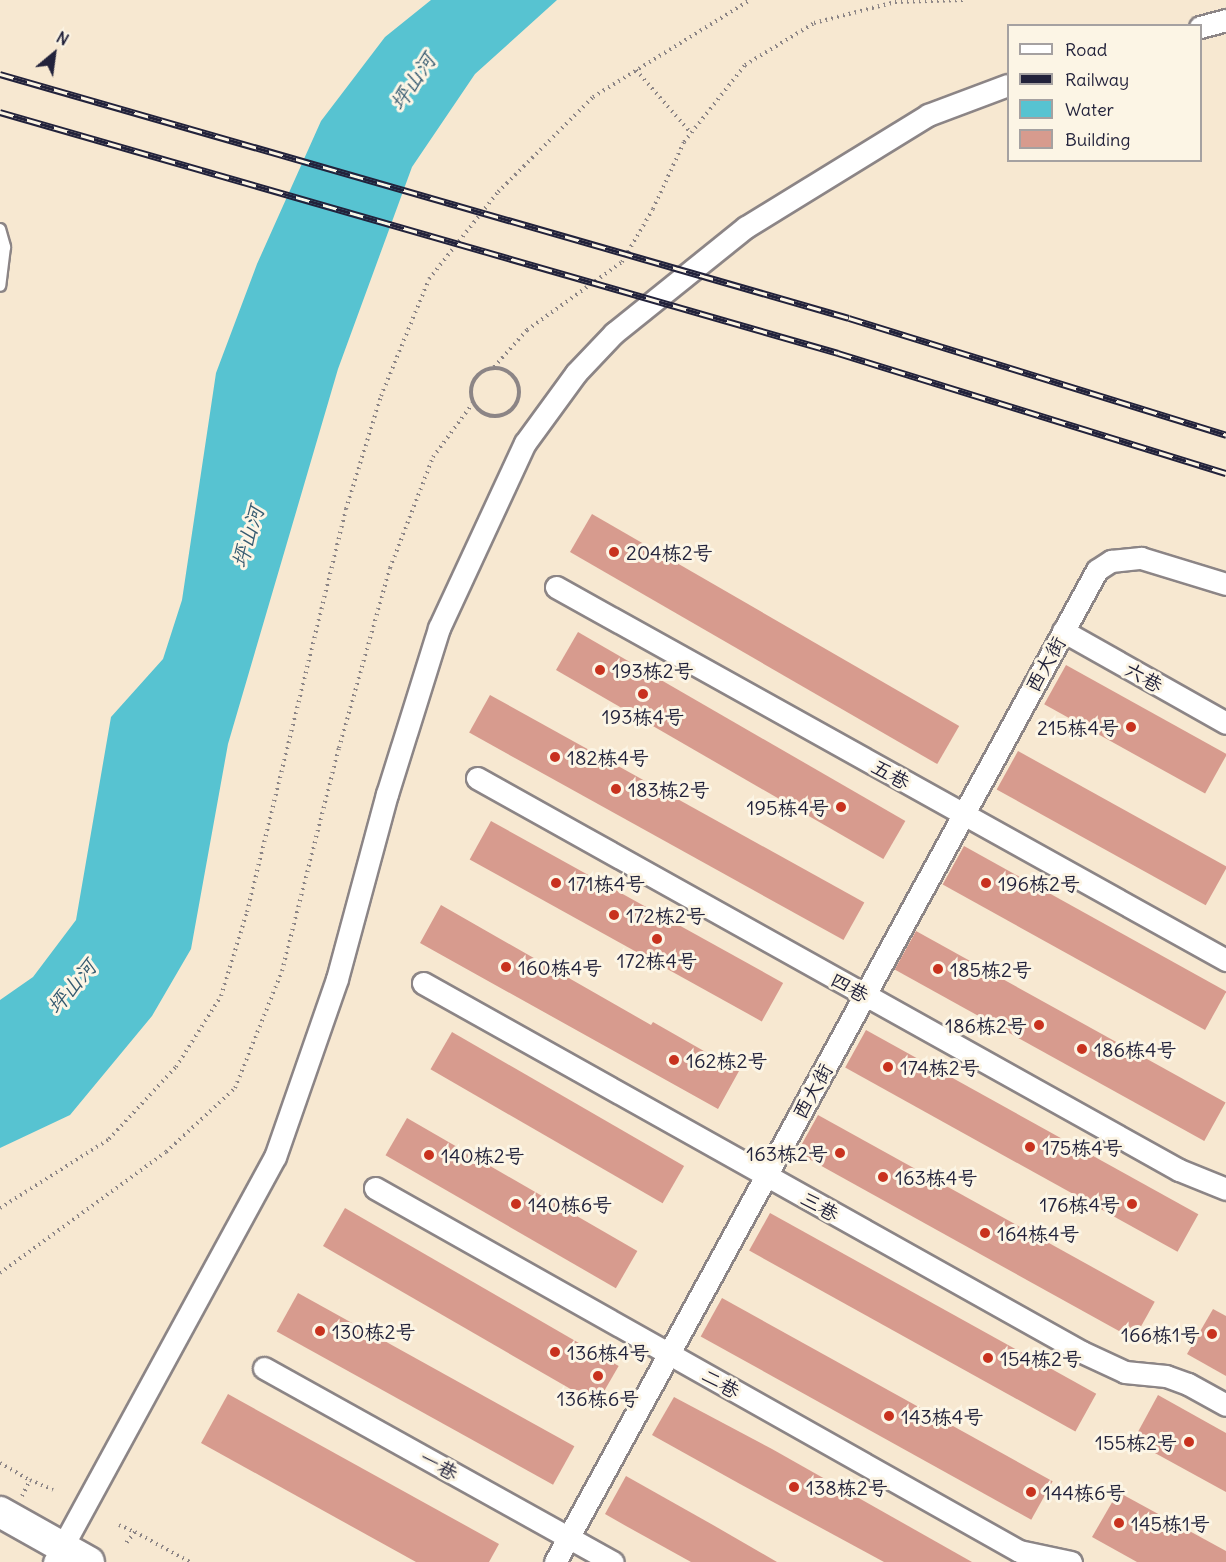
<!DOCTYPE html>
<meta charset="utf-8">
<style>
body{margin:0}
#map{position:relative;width:1226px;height:1562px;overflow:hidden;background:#f7e8d1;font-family:Delius,"LXGW WenKai TC",sans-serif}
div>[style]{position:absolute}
.water>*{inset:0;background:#57c3d1}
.building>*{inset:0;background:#d79b8e;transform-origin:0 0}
.path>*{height:4px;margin-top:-2px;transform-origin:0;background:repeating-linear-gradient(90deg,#8c8586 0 1.5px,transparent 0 6px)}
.path>.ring{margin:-2px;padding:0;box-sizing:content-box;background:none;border:4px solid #8c8586;border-radius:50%}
.roads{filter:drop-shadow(2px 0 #8c8586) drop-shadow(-2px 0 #8c8586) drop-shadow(0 2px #8c8586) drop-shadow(0 -2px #8c8586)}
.service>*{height:10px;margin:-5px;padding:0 5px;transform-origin:5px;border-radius:5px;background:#fff}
.minor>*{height:21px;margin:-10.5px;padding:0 10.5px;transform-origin:10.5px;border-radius:10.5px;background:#fff}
.secondary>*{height:30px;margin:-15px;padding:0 15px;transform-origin:15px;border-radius:15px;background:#fff}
.rail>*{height:7px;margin-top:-3.5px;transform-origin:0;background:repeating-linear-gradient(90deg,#fcf5e5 0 14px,#22223b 0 28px);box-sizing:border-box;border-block:2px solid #22223b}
.dots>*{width:16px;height:16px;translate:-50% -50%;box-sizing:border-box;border:3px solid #fcf5e5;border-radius:50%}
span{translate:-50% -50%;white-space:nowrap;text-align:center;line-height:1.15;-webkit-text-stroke:6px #fcf5e5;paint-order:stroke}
.poi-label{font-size:20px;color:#22223b}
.left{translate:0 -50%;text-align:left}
.right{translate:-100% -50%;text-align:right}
.street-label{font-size:20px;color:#22223b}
.water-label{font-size:21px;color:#355a70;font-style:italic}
.legend{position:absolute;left:1007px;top:24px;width:195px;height:138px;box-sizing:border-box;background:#fcf5e5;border:2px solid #a5a1a1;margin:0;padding:8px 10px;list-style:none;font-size:18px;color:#22223b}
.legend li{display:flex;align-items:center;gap:12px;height:30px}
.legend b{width:30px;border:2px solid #a5a1a1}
.north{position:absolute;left:24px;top:24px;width:60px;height:60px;-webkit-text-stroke:4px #fcf5e5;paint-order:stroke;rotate:29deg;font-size:16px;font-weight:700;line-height:24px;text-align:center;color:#22223b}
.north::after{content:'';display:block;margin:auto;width:21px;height:27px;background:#22223b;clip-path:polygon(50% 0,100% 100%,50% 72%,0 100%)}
</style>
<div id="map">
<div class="water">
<div style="clip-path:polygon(431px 0,557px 0,475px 74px,412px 167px,338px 369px,228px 744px,191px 949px,152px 1016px,70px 1115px,0 1148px,0 1000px,33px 977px,76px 920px,111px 717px,163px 659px,182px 600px,216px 373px,257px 264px,321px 121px,385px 37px)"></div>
</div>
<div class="building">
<div style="left:592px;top:514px;width:424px;height:44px;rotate:30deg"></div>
<div style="left:578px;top:632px;width:378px;height:44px;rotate:30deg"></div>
<div style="left:1066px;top:665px;width:184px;height:45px;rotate:29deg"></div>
<div style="left:490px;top:695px;width:428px;height:43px;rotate:29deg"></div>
<div style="left:1018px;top:751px;width:239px;height:44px;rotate:29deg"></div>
<div style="left:491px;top:821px;width:334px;height:44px;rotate:29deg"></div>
<div style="left:964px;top:846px;width:300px;height:44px;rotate:29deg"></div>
<div style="clip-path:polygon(441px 905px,651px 1025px,653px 1022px,739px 1071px,718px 1109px,420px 943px)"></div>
<div style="left:916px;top:931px;width:354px;height:44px;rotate:29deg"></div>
<div style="left:866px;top:1030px;width:380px;height:43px;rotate:29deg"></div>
<div style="left:452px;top:1032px;width:268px;height:43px;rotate:30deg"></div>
<div style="left:818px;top:1115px;width:385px;height:43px;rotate:29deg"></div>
<div style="left:407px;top:1118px;width:266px;height:43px;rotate:30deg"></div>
<div style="left:345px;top:1208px;width:316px;height:44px;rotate:30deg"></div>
<div style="left:770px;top:1213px;width:373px;height:43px;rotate:29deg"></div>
<div style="left:298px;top:1293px;width:316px;height:44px;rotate:29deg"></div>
<div style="left:722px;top:1298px;width:378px;height:44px;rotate:29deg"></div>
<div style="clip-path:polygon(1213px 1309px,1226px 1316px,1226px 1376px,1187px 1354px)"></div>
<div style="clip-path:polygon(228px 1394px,499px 1544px,489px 1562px,416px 1562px,201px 1443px)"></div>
<div style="clip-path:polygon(1158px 1395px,1226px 1433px,1226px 1492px,1133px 1441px)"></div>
<div style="clip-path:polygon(674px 1397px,772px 1449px,972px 1562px,884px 1562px,740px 1484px,652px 1435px)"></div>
<div style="clip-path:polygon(626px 1476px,713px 1525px,777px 1562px,691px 1562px,626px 1526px,605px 1514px)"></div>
<div style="clip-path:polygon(1118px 1492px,1226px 1551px,1226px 1562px,1137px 1562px,1092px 1537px)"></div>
</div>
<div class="path">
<div style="left:636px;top:70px;width:84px;rotate:48.9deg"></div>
<div style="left:494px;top:367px;width:50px;rotate:-48.3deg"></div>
<div style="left:527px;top:330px;width:117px;rotate:-35.6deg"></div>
<div style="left:622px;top:262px;width:61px;rotate:-59.7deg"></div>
<div style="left:653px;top:209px;width:74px;rotate:-65.2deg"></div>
<div style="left:684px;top:142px;width:98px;rotate:-51.6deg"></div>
<div style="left:745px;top:65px;width:81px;rotate:-31.3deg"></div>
<div style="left:814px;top:23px;width:84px;rotate:-14.5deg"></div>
<div style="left:895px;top:2px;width:68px;rotate:-1.7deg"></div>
<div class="ring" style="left:471px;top:368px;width:44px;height:44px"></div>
<div style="left:0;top:1208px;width:129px;rotate:-32.3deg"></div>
<div style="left:109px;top:1139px;width:98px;rotate:-47.1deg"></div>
<div style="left:176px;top:1067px;width:84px;rotate:-57.6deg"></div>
<div style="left:221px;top:996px;width:88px;rotate:-72.8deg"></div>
<div style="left:247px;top:912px;width:415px;rotate:-76.2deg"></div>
<div style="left:346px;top:509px;width:118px;rotate:-72.8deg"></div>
<div style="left:381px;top:396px;width:126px;rotate:-67.7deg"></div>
<div style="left:429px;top:279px;width:111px;rotate:-51.6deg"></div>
<div style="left:498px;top:192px;width:134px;rotate:-45deg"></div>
<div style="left:593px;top:97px;width:185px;rotate:-31.7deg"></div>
<div style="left:0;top:1273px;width:205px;rotate:-36.1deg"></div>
<div style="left:166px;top:1152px;width:94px;rotate:-42.8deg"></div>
<div style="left:235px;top:1088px;width:126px;rotate:-68.1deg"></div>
<div style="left:282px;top:971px;width:230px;rotate:-75.7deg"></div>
<div style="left:339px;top:748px;width:187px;rotate:-74.2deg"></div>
<div style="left:390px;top:568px;width:119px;rotate:-68.8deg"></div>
<div style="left:433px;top:457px;width:67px;rotate:-53.5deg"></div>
<div style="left:0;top:1463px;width:34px;rotate:30deg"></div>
<div style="left:22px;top:1496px;width:18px;rotate:-63deg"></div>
<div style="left:30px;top:1480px;width:25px;rotate:23deg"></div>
<div style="left:119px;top:1525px;width:17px;rotate:24deg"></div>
<div style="left:135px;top:1532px;width:14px;rotate:129deg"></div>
<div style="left:135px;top:1532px;width:63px;rotate:28.6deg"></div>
</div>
<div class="roads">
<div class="service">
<div style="left:0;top:229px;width:19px;rotate:74deg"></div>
<div style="left:5px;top:247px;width:39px;rotate:97deg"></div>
</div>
<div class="minor">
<div style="left:1200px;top:27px;width:27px;rotate:-15deg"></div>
<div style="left:556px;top:587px;width:767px;rotate:29.11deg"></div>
<div style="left:1063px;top:631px;width:187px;rotate:29.4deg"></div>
<div style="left:477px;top:778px;width:804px;rotate:29.18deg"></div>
<div style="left:1179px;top:1170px;width:51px;rotate:22deg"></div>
<div style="left:423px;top:983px;width:755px;rotate:29.25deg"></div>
<div style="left:1082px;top:1352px;width:47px;rotate:24.9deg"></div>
<div style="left:1125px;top:1372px;width:41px;rotate:5.6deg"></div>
<div style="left:1166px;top:1376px;width:23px;rotate:20deg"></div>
<div style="left:1188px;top:1384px;width:43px;rotate:28.9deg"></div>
<div style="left:375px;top:1188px;width:739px;rotate:29.41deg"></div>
<div style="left:1019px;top:1551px;width:53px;rotate:11.9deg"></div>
<div style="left:264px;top:1368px;width:399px;rotate:29.1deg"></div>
<div style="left:54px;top:1562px;width:461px;rotate:-61.4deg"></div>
<div style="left:275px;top:1157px;width:188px;rotate:-70.8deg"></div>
<div style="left:337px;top:979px;width:192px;rotate:-74.9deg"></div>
<div style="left:387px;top:794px;width:174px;rotate:-72.6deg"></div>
<div style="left:439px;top:628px;width:204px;rotate:-65.1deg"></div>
<div style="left:525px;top:443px;width:87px;rotate:-53.9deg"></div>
<div style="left:576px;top:373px;width:55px;rotate:-46.5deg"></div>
<div style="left:614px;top:333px;width:169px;rotate:-38.8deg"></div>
<div style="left:746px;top:227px;width:214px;rotate:-31.6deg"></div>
<div style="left:928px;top:115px;width:85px;rotate:-20.6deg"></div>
<div style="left:555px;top:1562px;width:1130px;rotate:-61.35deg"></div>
<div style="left:1097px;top:570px;width:17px;rotate:-33deg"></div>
<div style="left:1111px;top:561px;width:30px;rotate:-6deg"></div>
<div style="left:1141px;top:558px;width:89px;rotate:17deg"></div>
</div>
<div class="secondary">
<div style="left:0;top:1512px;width:102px;rotate:29.3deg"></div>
</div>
</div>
<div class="rail">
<div style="left:0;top:74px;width:883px;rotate:16.03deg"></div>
<div style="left:849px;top:318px;width:395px;rotate:17.2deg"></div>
<div style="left:0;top:112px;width:872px;rotate:16.04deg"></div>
<div style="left:838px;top:353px;width:406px;rotate:17.2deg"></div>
</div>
<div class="dots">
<div style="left:614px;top:552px;background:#c8321e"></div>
<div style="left:600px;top:670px;background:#c8321e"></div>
<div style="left:643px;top:694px;background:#c8321e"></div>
<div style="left:1131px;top:727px;background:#c8321e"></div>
<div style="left:555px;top:757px;background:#c8321e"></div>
<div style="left:616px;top:789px;background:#c8321e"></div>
<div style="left:841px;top:807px;background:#c8321e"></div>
<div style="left:556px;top:883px;background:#c8321e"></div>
<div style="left:986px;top:883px;background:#c8321e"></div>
<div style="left:614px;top:915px;background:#c8321e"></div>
<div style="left:657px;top:939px;background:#c8321e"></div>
<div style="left:506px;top:967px;background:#c8321e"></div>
<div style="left:938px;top:969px;background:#c8321e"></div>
<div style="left:1039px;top:1025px;background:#c8321e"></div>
<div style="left:1082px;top:1049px;background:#c8321e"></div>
<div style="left:674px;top:1060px;background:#c8321e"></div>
<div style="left:888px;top:1067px;background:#c8321e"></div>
<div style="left:1030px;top:1147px;background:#c8321e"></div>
<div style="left:840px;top:1153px;background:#c8321e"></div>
<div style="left:429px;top:1155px;background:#c8321e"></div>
<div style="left:883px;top:1177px;background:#c8321e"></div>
<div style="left:516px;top:1204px;background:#c8321e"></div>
<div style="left:1132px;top:1204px;background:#c8321e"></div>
<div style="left:985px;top:1233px;background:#c8321e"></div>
<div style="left:320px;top:1331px;background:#c8321e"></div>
<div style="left:1212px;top:1334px;background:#c8321e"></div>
<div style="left:555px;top:1352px;background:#c8321e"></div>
<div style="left:988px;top:1358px;background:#c8321e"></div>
<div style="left:598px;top:1376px;background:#c8321e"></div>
<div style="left:889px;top:1416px;background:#c8321e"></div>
<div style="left:1189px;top:1442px;background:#c8321e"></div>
<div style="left:794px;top:1487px;background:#c8321e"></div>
<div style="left:1031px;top:1492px;background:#c8321e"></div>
<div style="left:1119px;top:1523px;background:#c8321e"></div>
</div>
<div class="poi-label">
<span class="left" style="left:626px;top:552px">204栋2号</span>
<span class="left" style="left:612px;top:670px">193栋2号</span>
<span style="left:643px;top:716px">193栋4号</span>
<span class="right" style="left:1119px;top:727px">215栋4号</span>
<span class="left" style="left:567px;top:757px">182栋4号</span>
<span class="left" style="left:628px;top:789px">183栋2号</span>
<span class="right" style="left:829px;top:807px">195栋4号</span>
<span class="left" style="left:568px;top:883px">171栋4号</span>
<span class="left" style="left:998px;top:883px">196栋2号</span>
<span class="left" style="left:626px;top:915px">172栋2号</span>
<span style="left:657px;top:960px">172栋4号</span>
<span class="left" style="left:518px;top:967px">160栋4号</span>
<span class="left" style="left:950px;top:969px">185栋2号</span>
<span class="right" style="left:1027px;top:1025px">186栋2号</span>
<span class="left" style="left:1094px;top:1049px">186栋4号</span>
<span class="left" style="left:686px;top:1060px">162栋2号</span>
<span class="left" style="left:900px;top:1067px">174栋2号</span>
<span class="left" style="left:1042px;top:1147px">175栋4号</span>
<span class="right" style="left:828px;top:1153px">163栋2号</span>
<span class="left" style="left:441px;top:1155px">140栋2号</span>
<span class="left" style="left:895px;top:1177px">163栋4号</span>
<span class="left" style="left:528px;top:1204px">140栋6号</span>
<span class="right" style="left:1120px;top:1204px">176栋4号</span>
<span class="left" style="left:997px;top:1233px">164栋4号</span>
<span class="left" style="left:332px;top:1331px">130栋2号</span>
<span class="right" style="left:1200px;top:1334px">166栋1号</span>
<span class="left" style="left:567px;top:1352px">136栋4号</span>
<span class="left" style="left:1000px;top:1358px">154栋2号</span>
<span style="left:598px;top:1398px">136栋6号</span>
<span class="left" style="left:901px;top:1416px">143栋4号</span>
<span class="right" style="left:1177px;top:1442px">155栋2号</span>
<span class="left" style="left:806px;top:1487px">138栋2号</span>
<span class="left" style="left:1043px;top:1492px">144栋6号</span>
<span class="left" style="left:1131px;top:1523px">145栋1号</span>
</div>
<div class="street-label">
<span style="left:1045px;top:664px;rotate:-61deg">西大街</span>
<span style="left:1144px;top:677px;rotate:29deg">六巷</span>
<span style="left:891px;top:774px;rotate:29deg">五巷</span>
<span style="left:850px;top:987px;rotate:29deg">四巷</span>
<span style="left:812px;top:1091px;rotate:-61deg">西大街</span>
<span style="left:820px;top:1206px;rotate:29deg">三巷</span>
<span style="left:721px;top:1383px;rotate:29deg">二巷</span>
<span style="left:439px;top:1465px;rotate:29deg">一巷</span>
</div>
<div class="water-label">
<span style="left:413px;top:82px;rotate:-56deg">坪山河</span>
<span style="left:248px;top:537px;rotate:-73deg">坪山河</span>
<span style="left:72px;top:987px;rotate:-50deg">坪山河</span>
</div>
<ul class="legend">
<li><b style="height:8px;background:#fff"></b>Road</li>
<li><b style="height:8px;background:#22223b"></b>Railway</li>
<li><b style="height:16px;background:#57c3d1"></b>Water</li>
<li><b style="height:16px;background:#d79b8e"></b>Building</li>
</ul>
<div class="north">N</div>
</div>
